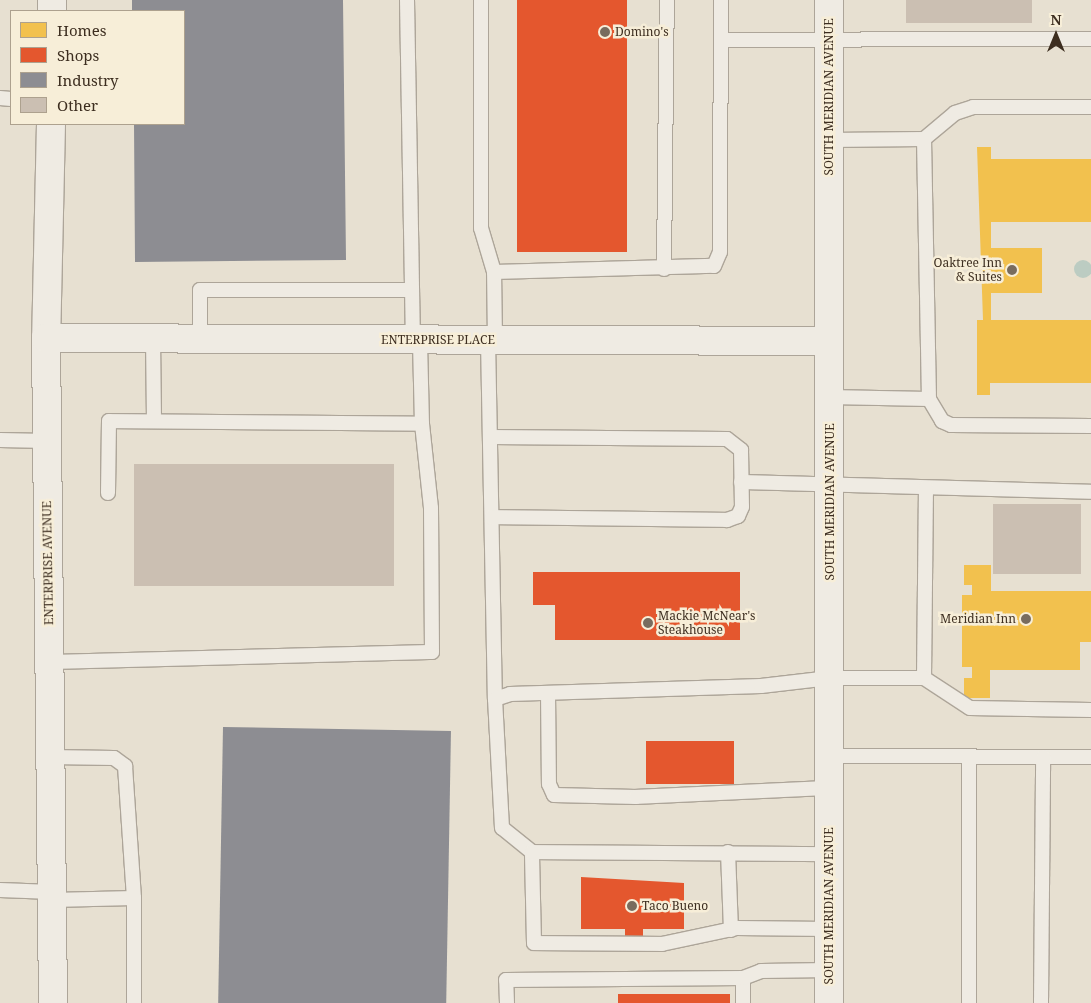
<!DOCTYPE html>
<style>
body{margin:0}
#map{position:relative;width:1091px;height:1003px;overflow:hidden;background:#e7e0d1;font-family:"Noto Serif",serif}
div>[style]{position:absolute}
.water>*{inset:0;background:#bcccc2}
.round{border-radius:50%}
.homes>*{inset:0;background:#f2c14e}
.shops>*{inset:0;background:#e4572e;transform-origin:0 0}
.industry>*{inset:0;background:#8d8d92;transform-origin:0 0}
.building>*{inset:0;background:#cbbfb2;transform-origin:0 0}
.roads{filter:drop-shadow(1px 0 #ada599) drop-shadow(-1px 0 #ada599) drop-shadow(0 1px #ada599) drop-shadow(0 -1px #ada599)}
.service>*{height:14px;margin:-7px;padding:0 7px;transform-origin:7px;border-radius:7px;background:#efebe3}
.minor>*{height:28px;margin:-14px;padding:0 14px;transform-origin:14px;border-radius:14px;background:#efebe3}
.secondary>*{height:28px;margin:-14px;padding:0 14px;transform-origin:14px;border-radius:14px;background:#efebe3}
.dots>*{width:14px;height:14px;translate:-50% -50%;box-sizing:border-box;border:2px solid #f7eed8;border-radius:50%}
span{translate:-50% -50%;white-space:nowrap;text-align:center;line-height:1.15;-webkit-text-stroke:5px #f7eed8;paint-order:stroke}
.poi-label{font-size:12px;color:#3d2e20}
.left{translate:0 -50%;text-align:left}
.right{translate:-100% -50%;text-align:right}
.street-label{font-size:12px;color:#3d2e20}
.legend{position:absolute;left:10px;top:10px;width:175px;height:115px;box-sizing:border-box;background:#f7eed8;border:1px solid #ada18e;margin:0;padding:6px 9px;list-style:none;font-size:15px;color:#3d2e20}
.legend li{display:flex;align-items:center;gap:10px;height:25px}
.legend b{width:25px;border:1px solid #ada18e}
.north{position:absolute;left:1031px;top:10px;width:50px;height:50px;-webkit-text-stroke:4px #f7eed8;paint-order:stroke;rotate:0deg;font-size:14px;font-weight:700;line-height:20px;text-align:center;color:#3d2e20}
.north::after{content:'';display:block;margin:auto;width:18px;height:22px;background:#3d2e20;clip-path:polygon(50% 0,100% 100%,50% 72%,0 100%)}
</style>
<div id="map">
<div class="water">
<div class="round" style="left:1074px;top:260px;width:18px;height:18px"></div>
</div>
<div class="homes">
<div style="clip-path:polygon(977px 147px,991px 147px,991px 159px,1091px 159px,1091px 222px,991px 222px,991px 248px,1042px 248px,1042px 293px,991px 293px,991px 320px,1091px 320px,1091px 383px,990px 383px,990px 395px,977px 395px,977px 320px,983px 320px)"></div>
<div style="clip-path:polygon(964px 565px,991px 565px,991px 591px,1091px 591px,1091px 642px,1080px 642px,1080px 670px,990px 670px,990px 698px,964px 698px,964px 678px,972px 678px,972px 667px,962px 667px,962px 595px,972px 595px,972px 585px,964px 585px)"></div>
</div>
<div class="shops">
<div style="left:517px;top:0;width:110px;height:252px"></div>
<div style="clip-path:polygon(533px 572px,740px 572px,740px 640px,555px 640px,555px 605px,533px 605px)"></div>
<div style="left:646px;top:741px;width:88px;height:43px"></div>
<div style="clip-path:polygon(581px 877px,684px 883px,684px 929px,643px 929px,643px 937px,625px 937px,625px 929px,581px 929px)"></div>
<div style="left:618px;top:994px;width:112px;height:9px"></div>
</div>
<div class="industry">
<div style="clip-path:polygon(132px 0,343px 0,346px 260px,135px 262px,134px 124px,184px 124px,184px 11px,132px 11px)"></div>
<div style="left:223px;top:727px;width:228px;height:276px;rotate:1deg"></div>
</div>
<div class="building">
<div style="left:906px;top:0;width:126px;height:23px"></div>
<div style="left:134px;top:464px;width:260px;height:122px"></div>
<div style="left:993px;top:504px;width:88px;height:70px"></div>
</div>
<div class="roads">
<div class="service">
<div style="left:407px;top:0;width:340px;rotate:89deg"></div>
<div style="left:481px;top:0;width:228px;rotate:90deg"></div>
<div style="left:481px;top:228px;width:46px;rotate:73.5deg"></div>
<div style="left:721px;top:40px;width:370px;rotate:-0.2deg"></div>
<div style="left:0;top:98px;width:11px;rotate:5deg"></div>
<div style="left:924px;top:139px;width:260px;rotate:88.9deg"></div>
<div style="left:829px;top:140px;width:95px;rotate:-0.6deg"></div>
<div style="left:924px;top:139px;width:40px;rotate:-40deg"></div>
<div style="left:955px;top:113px;width:19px;rotate:-18deg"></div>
<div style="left:973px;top:107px;width:118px"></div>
<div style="left:664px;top:269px;width:269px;rotate:-89.4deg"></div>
<div style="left:153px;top:338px;width:83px;rotate:89.3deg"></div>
<div style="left:200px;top:339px;width:49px;rotate:-90deg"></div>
<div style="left:200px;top:290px;width:211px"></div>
<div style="left:488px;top:340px;width:359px;rotate:88.9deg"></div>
<div style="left:495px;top:340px;width:68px;rotate:-90.8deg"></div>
<div style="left:494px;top:272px;width:220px;rotate:-1.6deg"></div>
<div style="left:714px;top:266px;width:15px;rotate:-67deg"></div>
<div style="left:720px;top:252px;width:252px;rotate:-89.8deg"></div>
<div style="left:829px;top:397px;width:100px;rotate:1.1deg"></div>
<div style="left:929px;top:399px;width:26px;rotate:59deg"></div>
<div style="left:942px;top:421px;width:10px;rotate:24deg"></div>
<div style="left:951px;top:425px;width:140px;rotate:0.4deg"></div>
<div style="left:490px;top:437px;width:237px;rotate:0.5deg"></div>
<div style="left:727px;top:439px;width:18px;rotate:38deg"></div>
<div style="left:741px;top:450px;width:57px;rotate:89deg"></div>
<div style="left:742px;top:507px;width:10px;rotate:114deg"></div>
<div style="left:738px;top:516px;width:12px;rotate:160deg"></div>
<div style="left:727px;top:520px;width:235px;rotate:-179.3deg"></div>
<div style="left:0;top:440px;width:47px;rotate:1.2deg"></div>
<div style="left:741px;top:482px;width:350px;rotate:1.6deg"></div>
<div style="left:108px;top:493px;width:72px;rotate:-89.2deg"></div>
<div style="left:109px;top:421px;width:313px;rotate:0.5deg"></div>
<div style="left:49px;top:662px;width:383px;rotate:-1.5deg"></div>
<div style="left:432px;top:652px;width:144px;rotate:-90.4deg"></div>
<div style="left:431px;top:508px;width:84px;rotate:-96.1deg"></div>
<div style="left:422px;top:424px;width:83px;rotate:-91.4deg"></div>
<div style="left:924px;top:678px;width:190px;rotate:-89.4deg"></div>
<div style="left:548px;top:693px;width:91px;rotate:89.4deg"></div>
<div style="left:549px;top:784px;width:12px;rotate:66deg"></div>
<div style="left:554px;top:795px;width:82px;rotate:1.4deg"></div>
<div style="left:636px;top:797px;width:194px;rotate:-2.7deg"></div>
<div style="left:830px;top:756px;width:261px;rotate:0.2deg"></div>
<div style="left:969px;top:756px;width:247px;rotate:90deg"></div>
<div style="left:50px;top:757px;width:64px;rotate:0.9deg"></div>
<div style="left:114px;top:758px;width:14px;rotate:36deg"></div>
<div style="left:125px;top:766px;width:132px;rotate:86.1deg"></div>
<div style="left:532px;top:852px;width:38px;rotate:-141deg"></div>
<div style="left:502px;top:828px;width:129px;rotate:-93.1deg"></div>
<div style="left:495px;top:699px;width:16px;rotate:-18deg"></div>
<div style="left:510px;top:694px;width:251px;rotate:-1.8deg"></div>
<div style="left:761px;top:686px;width:69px;rotate:-6.6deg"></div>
<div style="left:830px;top:678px;width:94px"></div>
<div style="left:924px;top:678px;width:55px;rotate:33.1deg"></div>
<div style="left:970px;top:708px;width:121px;rotate:0.9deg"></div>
<div style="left:728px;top:852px;width:78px;rotate:87.8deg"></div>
<div style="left:0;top:890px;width:52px;rotate:2.2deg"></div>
<div style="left:52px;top:900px;width:82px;rotate:-1.4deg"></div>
<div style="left:134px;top:898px;width:105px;rotate:90deg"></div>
<div style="left:829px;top:929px;width:92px;rotate:-179.4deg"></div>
<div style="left:737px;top:928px;width:77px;rotate:168deg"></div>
<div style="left:662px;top:944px;width:128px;rotate:-179.6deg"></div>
<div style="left:534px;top:943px;width:91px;rotate:-91.3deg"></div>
<div style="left:532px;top:852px;width:298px;rotate:0.4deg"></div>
<div style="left:743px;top:978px;width:25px;rotate:90deg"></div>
<div style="left:507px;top:1003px;width:23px;rotate:-92deg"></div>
<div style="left:506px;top:980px;width:237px;rotate:-0.5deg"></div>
<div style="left:743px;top:978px;width:19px;rotate:-21deg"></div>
<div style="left:761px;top:971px;width:68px;rotate:-0.8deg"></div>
<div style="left:1041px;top:1003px;width:246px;rotate:-89.5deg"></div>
</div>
<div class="minor">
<div style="left:52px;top:0;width:11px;rotate:90deg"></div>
<div style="left:51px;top:124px;width:214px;rotate:91.3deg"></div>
<div style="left:46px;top:338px;width:665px;rotate:89.4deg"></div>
<div style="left:46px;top:338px;width:783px;rotate:0.22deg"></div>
</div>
<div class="secondary">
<div style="left:829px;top:1003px;width:1003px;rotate:-90deg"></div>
</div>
</div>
<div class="dots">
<div style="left:605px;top:32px;background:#786c5e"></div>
<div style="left:1012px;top:270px;background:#786c5e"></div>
<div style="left:1026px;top:619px;background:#786c5e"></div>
<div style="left:648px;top:623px;background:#786c5e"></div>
<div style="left:632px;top:906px;background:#786c5e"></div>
</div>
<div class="poi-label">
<span class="left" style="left:615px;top:32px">Domino's</span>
<span class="right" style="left:1002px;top:270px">Oaktree Inn<br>&amp; Suites</span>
<span class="left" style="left:658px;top:623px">Mackie McNear's<br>Steakhouse</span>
<span class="right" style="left:1016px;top:619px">Meridian Inn</span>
<span class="left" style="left:642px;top:906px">Taco Bueno</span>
</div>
<div class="street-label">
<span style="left:829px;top:97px;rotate:-90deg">SOUTH MERIDIAN AVENUE</span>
<span style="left:438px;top:340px">ENTERPRISE PLACE</span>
<span style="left:830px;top:502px;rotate:-90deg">SOUTH MERIDIAN AVENUE</span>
<span style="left:48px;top:563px;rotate:-91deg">ENTERPRISE AVENUE</span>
<span style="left:829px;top:906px;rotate:-90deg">SOUTH MERIDIAN AVENUE</span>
</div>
<ul class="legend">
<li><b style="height:14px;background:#f2c14e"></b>Homes</li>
<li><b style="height:14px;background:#e4572e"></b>Shops</li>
<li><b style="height:14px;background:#8d8d92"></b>Industry</li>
<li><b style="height:14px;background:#cbbfb2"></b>Other</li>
</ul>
<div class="north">N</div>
</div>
